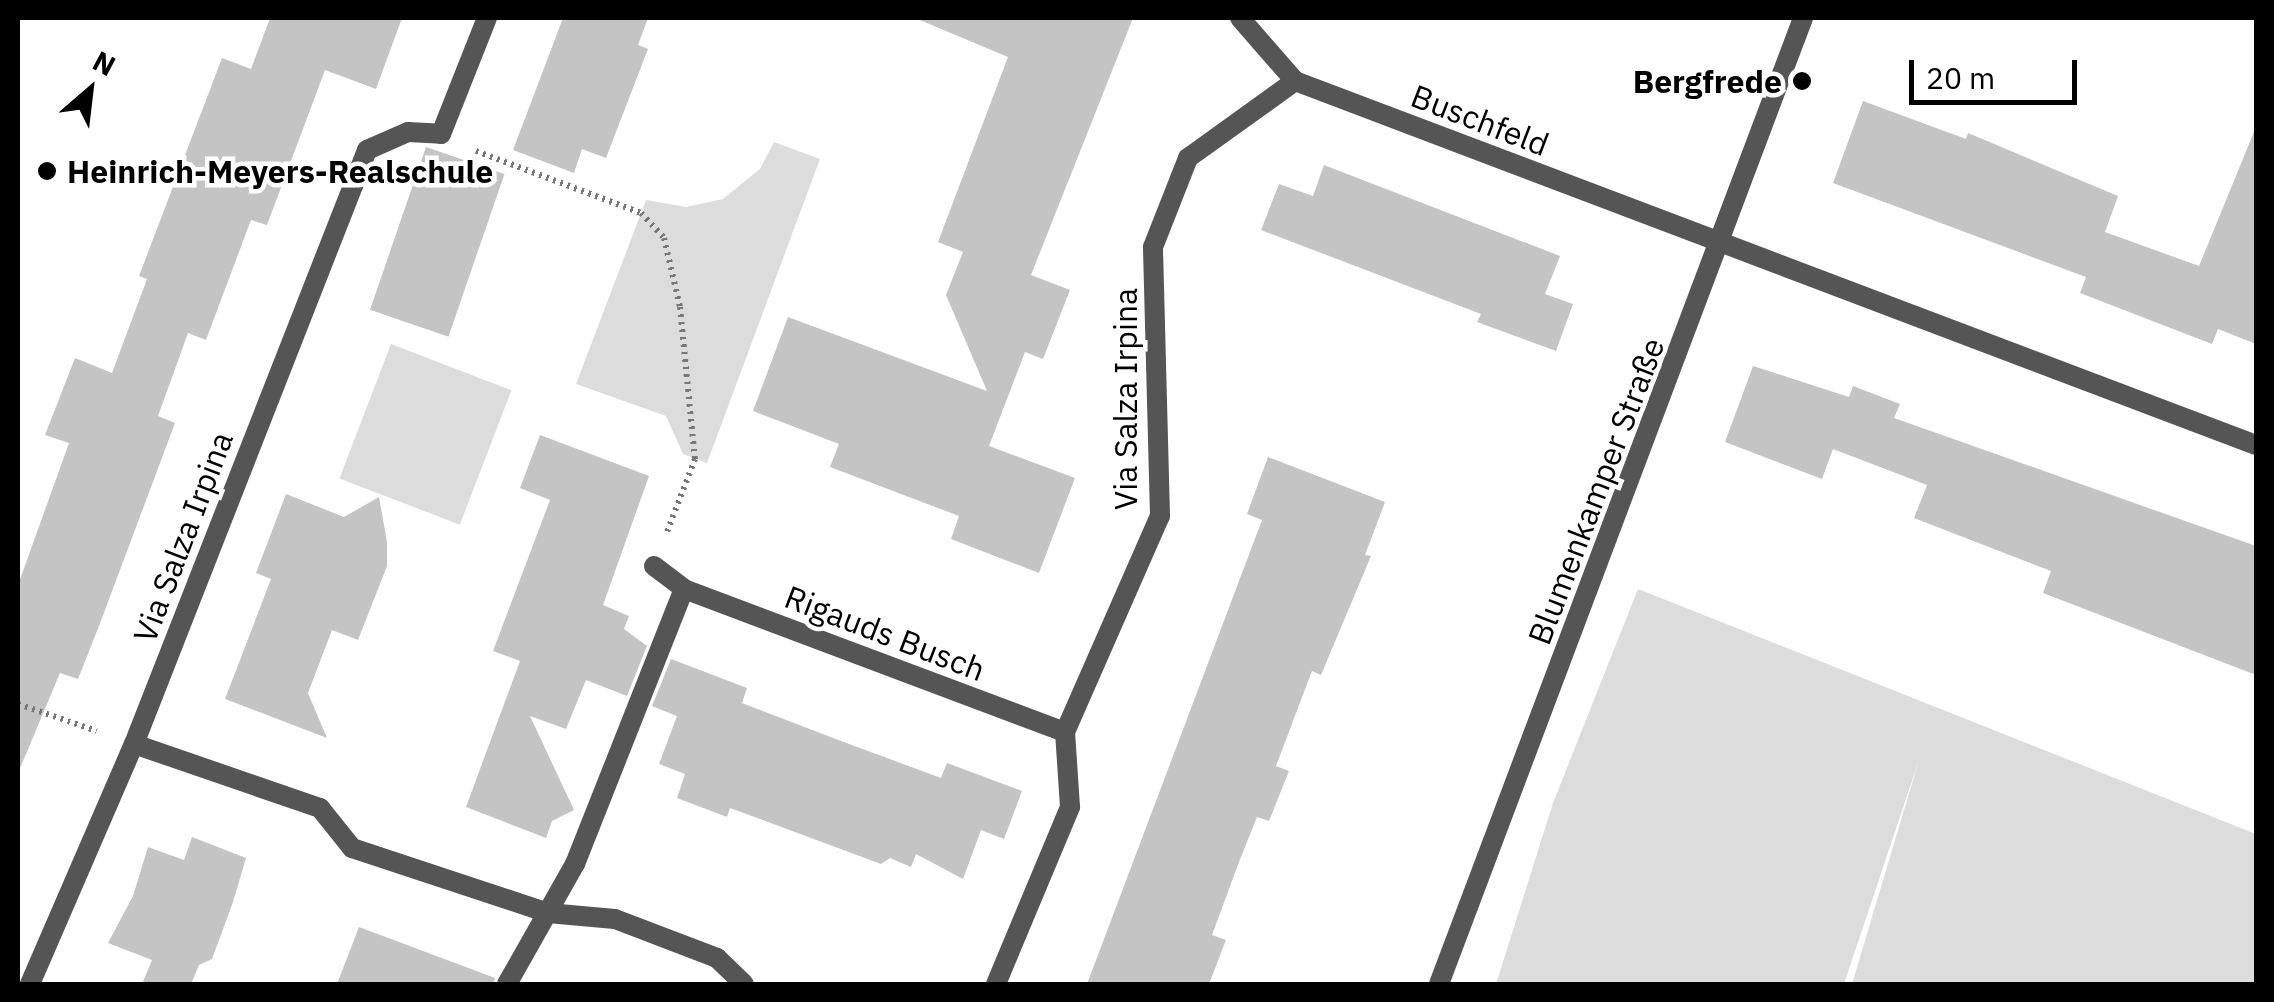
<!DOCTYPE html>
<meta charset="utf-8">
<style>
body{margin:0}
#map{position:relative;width:2274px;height:1002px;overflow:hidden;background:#fff;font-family:"IBM Plex Sans",sans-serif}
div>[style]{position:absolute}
.green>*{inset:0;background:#dcdcdc;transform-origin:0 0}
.building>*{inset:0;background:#c4c4c4;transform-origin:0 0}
.path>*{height:6px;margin-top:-3px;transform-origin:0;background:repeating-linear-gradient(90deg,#777 0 2.5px,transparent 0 7.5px)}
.minor>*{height:20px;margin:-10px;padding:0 10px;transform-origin:10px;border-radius:10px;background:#555}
.dots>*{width:28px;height:28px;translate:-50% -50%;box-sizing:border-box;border:5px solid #fff;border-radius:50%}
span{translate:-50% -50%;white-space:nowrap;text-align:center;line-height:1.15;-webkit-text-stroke:9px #fff;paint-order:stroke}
.poi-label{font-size:32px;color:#000;font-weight:700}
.right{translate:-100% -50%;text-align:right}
.left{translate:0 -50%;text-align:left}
.street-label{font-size:32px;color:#000}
.frame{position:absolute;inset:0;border:20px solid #000;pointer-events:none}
.north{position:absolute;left:40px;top:40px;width:100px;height:100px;-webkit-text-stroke:8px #fff;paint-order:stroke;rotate:28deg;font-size:28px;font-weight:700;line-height:40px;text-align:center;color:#000}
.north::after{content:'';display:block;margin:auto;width:35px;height:45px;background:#000;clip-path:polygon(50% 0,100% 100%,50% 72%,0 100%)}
.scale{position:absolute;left:1909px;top:60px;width:168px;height:45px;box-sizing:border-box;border:5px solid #000;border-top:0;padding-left:12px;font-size:30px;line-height:35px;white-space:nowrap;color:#000;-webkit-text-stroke:8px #fff;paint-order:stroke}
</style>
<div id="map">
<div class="green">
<div style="clip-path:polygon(774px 142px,820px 159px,707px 463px,683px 454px,666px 416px,576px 384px,646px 200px,686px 207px,723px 199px,760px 169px)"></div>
<div style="left:391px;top:344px;width:129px;height:144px;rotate:21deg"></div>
<div style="clip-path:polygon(1638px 589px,2256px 834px,2256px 984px,1852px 984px,1919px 760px,1844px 984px,1496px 984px,1553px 803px)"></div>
</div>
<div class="building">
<div style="clip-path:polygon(270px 18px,402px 18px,376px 89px,325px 70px,267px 225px,251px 220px,206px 340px,188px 333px,158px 416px,175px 423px,99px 626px,78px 679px,60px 673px,18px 773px,18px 585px,69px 443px,45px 435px,75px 358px,112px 373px,147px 279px,139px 276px,222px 58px,251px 69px)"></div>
<div style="clip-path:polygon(563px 18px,648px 18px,638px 45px,648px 49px,606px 158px,582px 149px,574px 173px,513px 150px)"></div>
<div style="clip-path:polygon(915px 18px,1133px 18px,1031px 275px,1070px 290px,1043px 359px,1025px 352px,989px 446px,1075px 478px,1039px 573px,951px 539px,959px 516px,830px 467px,839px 444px,753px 411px,788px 317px,987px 391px,946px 295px,963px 252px,938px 242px,1008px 57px)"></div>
<div style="clip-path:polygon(1863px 101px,1966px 139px,1968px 133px,2118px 196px,2105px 232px,2199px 266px,2256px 127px,2256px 344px,2218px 329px,2212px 344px,2080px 293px,2086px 277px,1833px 183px)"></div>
<div style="left:426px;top:147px;width:83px;height:172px;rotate:19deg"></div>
<div style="clip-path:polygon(1324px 165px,1560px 256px,1545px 294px,1573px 304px,1556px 351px,1477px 322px,1481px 314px,1261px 230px,1279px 184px,1313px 196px)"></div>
<div style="clip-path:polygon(1753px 366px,1849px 397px,1853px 386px,1900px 404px,1894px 418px,2256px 546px,2256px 675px,2043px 593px,2051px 571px,1914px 518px,1927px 485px,1833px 449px,1822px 479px,1725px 442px)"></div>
<div style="clip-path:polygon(540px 435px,649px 476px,603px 605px,629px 616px,624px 629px,647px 646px,627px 696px,586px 680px,566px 729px,530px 716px,574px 810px,552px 821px,546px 838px,466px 807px,520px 661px,493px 651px,550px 500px,520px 488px)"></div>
<div style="clip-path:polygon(1268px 457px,1385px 502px,1365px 555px,1371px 556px,1321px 675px,1312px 671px,1276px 766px,1289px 771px,1269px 821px,1257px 817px,1239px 862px,1212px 935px,1226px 940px,1209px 984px,1087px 984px,1262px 520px,1247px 514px)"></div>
<div style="clip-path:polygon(286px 494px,344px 517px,379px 497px,387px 542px,387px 566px,358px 640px,332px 630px,308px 693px,327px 738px,225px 699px,271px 579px,256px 573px)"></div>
<div style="clip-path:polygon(671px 659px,747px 688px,742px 703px,841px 741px,941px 778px,947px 763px,1022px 791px,1004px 839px,981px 830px,963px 879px,916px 854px,911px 867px,890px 858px,881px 864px,730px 808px,727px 817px,677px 798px,685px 774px,659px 764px,677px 716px,652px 706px)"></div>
<div style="clip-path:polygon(192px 837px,246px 858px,233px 902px,212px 959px,199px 965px,191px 984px,142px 984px,152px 960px,108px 943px,133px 896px,148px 847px,184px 860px)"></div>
<div style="clip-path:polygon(359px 927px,495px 978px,493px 984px,337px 984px)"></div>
</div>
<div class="path">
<div style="left:476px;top:151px;width:176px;rotate:20.6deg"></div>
<div style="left:641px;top:213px;width:34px;rotate:47deg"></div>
<div style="left:664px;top:238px;width:71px;rotate:76.9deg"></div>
<div style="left:680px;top:307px;width:153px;rotate:84.4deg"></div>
<div style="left:695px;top:459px;width:78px;rotate:111deg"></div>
<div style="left:18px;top:704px;width:83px;rotate:18.9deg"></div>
</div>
<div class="minor">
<div style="left:1240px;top:18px;width:84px;rotate:48.9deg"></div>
<div style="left:1295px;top:81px;width:1028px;rotate:20.75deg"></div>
<div style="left:654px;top:566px;width:38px;rotate:37deg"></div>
<div style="left:684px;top:589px;width:407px;rotate:20.6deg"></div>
<div style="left:134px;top:744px;width:197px;rotate:19deg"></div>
<div style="left:320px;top:808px;width:51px;rotate:51.3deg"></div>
<div style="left:352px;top:848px;width:206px;rotate:18.3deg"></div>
<div style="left:548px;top:913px;width:67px;rotate:5.1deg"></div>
<div style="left:615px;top:919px;width:109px;rotate:20.9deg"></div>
<div style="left:717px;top:958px;width:37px;rotate:44deg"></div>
<div style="left:30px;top:984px;width:262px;rotate:-66.6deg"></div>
<div style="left:134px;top:744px;width:638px;rotate:-68.58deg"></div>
<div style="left:367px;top:150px;width:45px;rotate:-23.7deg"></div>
<div style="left:408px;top:132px;width:33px;rotate:3deg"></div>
<div style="left:441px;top:134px;width:125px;rotate:-68.4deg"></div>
<div style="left:507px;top:984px;width:138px;rotate:-60.5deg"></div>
<div style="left:575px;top:864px;width:296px;rotate:-68.4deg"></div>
<div style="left:996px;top:984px;width:192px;rotate:-67.3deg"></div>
<div style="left:1070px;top:807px;width:75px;rotate:-93.8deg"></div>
<div style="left:1065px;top:732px;width:236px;rotate:-66.3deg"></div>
<div style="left:1160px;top:516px;width:269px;rotate:-91.5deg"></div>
<div style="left:1153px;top:247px;width:96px;rotate:-68.5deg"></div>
<div style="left:1188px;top:158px;width:132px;rotate:-35.7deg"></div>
<div style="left:1439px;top:984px;width:1032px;rotate:-69.35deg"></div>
</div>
<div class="dots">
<div style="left:1802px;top:81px;background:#000"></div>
<div style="left:47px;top:171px;background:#000"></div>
</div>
<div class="poi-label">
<span class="right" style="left:1782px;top:81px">Bergfrede</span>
<span class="left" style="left:67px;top:171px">Heinrich-Meyers-Realschule</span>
</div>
<div class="street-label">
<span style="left:1480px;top:120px;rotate:21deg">Buschfeld</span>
<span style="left:1125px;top:399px;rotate:-90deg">Via Salza Irpina</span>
<span style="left:1596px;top:491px;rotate:-69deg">Blumenkamper Straße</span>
<span style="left:183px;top:537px;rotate:-69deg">Via Salza Irpina</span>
<span style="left:885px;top:633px;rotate:21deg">Rigauds Busch</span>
</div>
<div class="frame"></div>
<div class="north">N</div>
<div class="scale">20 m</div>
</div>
